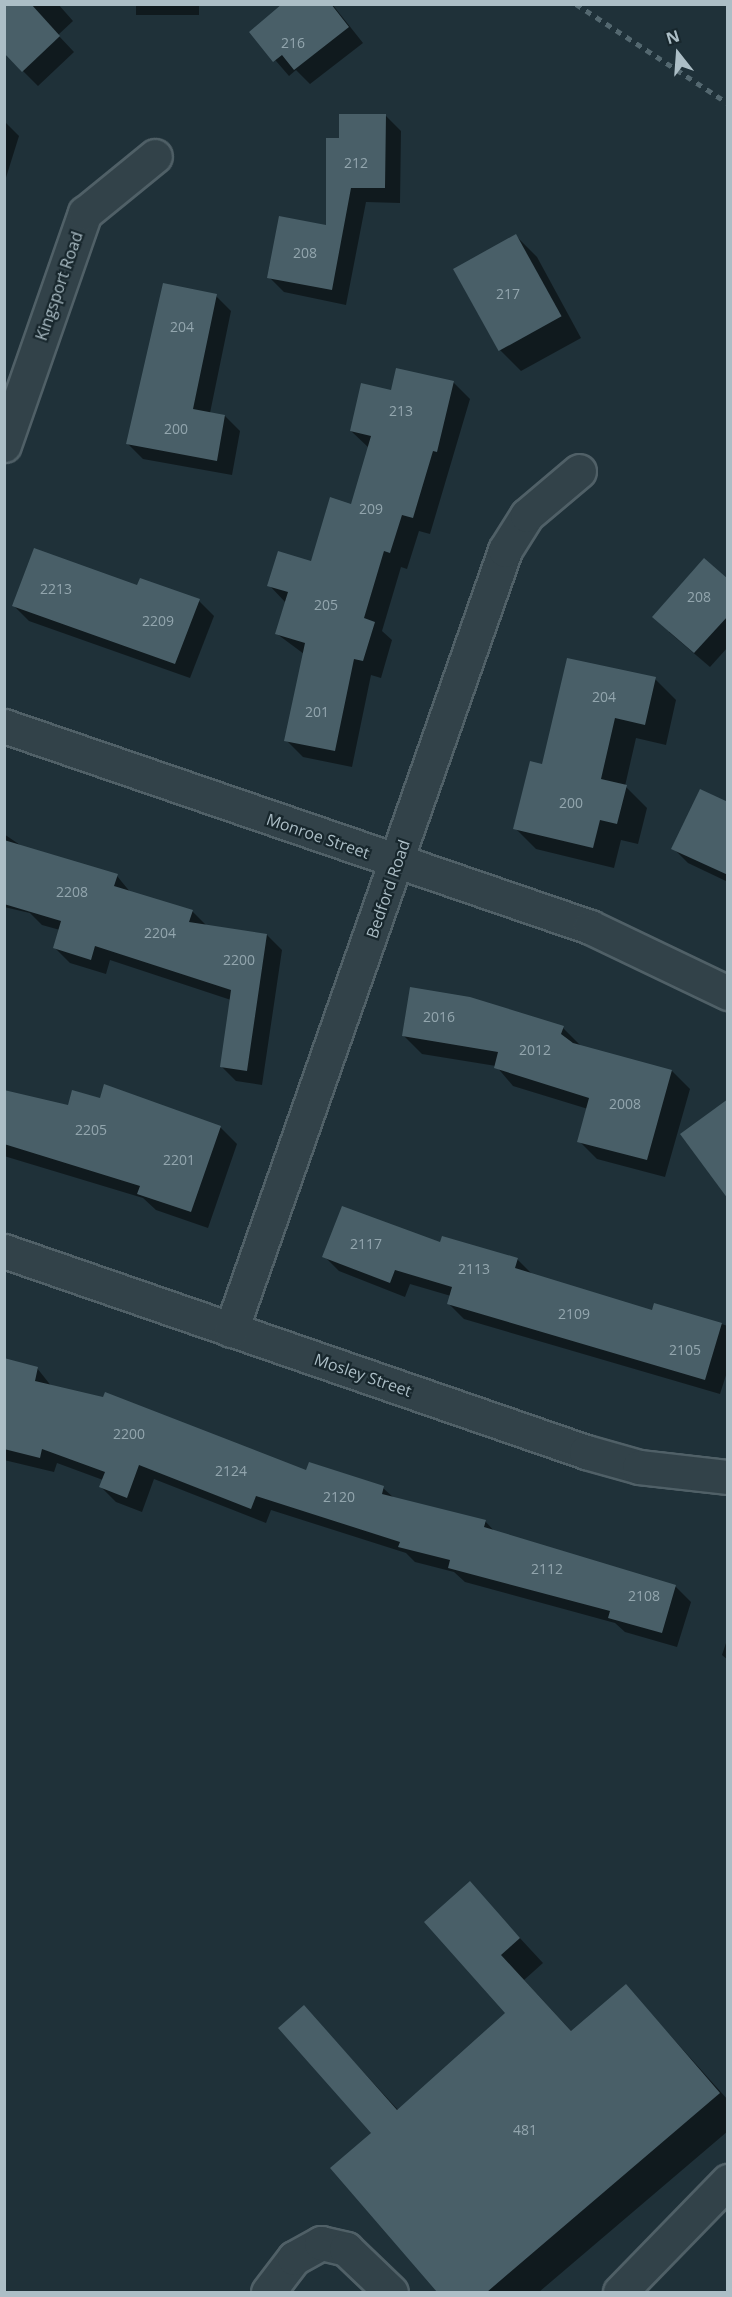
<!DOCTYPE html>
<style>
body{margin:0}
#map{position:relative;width:732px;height:2297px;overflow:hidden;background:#1f3139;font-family:"Open Sans",sans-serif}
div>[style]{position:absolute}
.shadow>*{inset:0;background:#0007;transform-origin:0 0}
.building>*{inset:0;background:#495f68;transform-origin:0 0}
.roads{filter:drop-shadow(2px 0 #506067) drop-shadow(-2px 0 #506067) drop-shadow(0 2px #506067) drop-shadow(0 -2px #506067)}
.minor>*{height:33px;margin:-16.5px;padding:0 16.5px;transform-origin:16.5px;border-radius:16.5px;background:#324249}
.rail>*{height:4.5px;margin-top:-2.25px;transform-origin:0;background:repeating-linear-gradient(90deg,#546870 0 6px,transparent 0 12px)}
span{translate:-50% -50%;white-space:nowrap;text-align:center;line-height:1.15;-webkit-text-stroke:4.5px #18272d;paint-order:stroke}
.number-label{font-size:14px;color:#93a6ae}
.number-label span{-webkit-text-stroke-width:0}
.street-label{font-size:16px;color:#acbec6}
.frame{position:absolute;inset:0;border:6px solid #acbec6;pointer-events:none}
.north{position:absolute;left:648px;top:24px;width:60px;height:60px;-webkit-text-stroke:4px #18272d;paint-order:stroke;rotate:343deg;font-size:16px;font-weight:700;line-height:24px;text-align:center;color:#acbec6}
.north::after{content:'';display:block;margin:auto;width:21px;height:27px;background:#acbec6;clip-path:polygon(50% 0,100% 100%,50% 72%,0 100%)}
</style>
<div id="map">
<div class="shadow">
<div style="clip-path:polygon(4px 4px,58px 4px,73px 21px,58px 35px,74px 52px,38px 86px,23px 71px)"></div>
<div style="left:136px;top:4px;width:63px;height:11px"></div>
<div style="clip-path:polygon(285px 4px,332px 4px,363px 43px,310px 84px,296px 70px,289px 76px,251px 32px)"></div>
<div style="clip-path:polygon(386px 116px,401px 131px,400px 203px,366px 202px,346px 305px,284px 292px,269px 277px,327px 227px,340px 140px)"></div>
<div style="clip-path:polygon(4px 121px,19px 136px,4px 184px)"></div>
<div style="clip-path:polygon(516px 236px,537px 257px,581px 338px,521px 371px,500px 350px)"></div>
<div style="clip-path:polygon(216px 296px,231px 311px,210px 413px,225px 416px,240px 431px,232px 475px,143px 459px,128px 444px)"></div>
<div style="clip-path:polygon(453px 382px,470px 399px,430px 534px,419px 531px,407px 569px,401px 567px,382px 631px,392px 640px,381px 678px,371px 675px,352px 767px,303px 757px,286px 740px,304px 654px,277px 634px,286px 603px,269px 585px,312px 563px,352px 506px,369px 448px,351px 431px,392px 392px)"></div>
<div style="clip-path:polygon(728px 581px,728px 647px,710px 667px,669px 632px)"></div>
<div style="clip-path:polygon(138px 587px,199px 601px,214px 616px,190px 678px,29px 621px,14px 606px)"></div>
<div style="clip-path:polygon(655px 679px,676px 700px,666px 745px,636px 738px,625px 786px,647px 808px,638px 844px,621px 840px,614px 868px,536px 849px,515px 828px,543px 766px)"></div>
<div style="clip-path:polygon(728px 804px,728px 882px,688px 863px,673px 848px)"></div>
<div style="clip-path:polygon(4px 834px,23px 847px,117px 876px,131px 893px,192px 911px,207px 926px,267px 935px,282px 950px,262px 1085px,236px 1081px,221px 1066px,231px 1000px,110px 960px,106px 974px,70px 963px,55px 948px,60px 930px,42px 925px,30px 913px,4px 907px)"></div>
<div style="clip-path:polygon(563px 1028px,582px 1047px,672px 1071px,690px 1089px,665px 1177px,597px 1159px,579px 1141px,588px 1109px,513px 1086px,496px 1066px,422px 1054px,404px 1036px)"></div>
<div style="clip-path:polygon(4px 1091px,69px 1107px,101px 1100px,220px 1127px,237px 1144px,208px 1228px,156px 1210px,143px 1198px,4px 1156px)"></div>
<div style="clip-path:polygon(441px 1244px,517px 1259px,532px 1274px,653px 1312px,655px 1304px,728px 1326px,728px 1369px,720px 1394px,464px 1319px,449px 1304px,451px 1296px,410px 1284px,405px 1297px,339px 1271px,324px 1256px)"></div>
<div style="clip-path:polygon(4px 1360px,37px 1368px,52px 1387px,307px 1472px,383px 1488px,394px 1498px,485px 1521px,496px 1533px,676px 1587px,691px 1602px,677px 1647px,625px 1632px,615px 1623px,465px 1582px,454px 1572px,415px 1562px,406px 1553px,271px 1510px,266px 1523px,154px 1479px,142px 1512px,116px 1502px,101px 1487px,103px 1480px,57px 1463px,54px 1472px,4px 1460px)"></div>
<div style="clip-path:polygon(728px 1637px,728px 1660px,722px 1655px)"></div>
<div style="clip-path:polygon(469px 1883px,543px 1963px,524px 1980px,572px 2032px,626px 1986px,728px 2100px,728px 2131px,539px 2292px,439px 2292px,332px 2168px,373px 2133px,304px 2007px,399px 2111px,507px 2013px)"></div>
</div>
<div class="building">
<div style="clip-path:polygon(4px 4px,31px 4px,60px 36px,22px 72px,4px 53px)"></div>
<div style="clip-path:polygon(282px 4px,331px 4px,349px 27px,294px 70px,282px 55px,273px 62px,249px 32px)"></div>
<div style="clip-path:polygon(339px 114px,386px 114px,385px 188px,351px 188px,332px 290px,267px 278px,279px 216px,326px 225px,326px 138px,339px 138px)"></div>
<div style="left:516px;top:234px;width:94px;height:72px;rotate:61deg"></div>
<div style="clip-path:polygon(163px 283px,217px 294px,193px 409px,225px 415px,217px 461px,126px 444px)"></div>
<div style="clip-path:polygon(396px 368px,454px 381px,437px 452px,433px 451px,413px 518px,402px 515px,390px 553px,384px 551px,364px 618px,375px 622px,363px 661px,354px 659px,335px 751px,284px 741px,305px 643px,275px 634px,288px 592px,267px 586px,278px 551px,311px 561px,330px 497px,351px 504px,371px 436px,350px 431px,361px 383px,391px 390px)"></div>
<div style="clip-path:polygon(34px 548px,137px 585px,140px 578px,200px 599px,175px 664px,12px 606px)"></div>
<div style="clip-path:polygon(704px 558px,728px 579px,728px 616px,694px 653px,652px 617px)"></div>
<div style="clip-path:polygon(567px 658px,656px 677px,645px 725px,615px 718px,601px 779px,627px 785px,617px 824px,600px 820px,593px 848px,513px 829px,530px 761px,542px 764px)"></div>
<div style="clip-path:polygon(700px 789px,728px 802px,728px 875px,671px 849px)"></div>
<div style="clip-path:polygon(4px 840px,118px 874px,114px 886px,193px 910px,189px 922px,267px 934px,247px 1071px,220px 1067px,231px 990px,95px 946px,91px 960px,53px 948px,61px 921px,4px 904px)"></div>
<div style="clip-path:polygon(410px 987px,470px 997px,564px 1026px,561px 1034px,573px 1043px,672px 1070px,647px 1160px,577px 1142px,589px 1098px,494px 1068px,498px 1052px,402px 1036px)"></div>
<div style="clip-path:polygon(104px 1084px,221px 1126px,191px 1212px,137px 1194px,140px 1186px,4px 1144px,4px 1090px,68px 1105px,72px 1090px,100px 1098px)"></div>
<div style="clip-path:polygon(728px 1099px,728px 1199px,680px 1134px)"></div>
<div style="clip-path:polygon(342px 1206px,440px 1242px,442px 1236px,518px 1258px,515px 1268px,652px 1310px,654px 1303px,722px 1323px,705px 1380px,447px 1304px,452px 1287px,395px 1270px,390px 1283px,322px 1257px)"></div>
<div style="clip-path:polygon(4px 1358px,38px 1367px,35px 1381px,103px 1397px,105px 1392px,306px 1470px,309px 1462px,384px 1486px,382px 1494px,486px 1520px,484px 1527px,676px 1585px,662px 1633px,608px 1618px,610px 1611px,448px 1568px,450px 1560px,398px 1547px,400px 1542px,256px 1496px,251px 1509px,139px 1465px,127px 1498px,99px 1487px,105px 1472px,42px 1449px,40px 1458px,4px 1449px)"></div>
<div style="clip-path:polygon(470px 1881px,520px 1938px,501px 1955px,571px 2031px,626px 1984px,720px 2093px,487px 2292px,437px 2292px,330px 2168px,371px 2133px,278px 2028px,304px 2005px,397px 2110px,505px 2013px,424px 1922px)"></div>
</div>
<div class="roads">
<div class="minor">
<div style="left:4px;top:445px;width:246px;rotate:-70.8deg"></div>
<div style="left:85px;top:213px;width:90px;rotate:-39.2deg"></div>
<div style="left:4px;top:726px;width:620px;rotate:18.93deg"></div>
<div style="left:590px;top:927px;width:153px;rotate:25.6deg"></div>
<div style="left:4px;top:1251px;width:616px;rotate:19.05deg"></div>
<div style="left:586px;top:1452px;width:55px;rotate:15.8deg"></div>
<div style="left:639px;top:1467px;width:90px;rotate:6.4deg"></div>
<div style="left:231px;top:1330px;width:827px;rotate:-70.64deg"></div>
<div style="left:505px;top:550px;width:41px;rotate:-57.8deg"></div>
<div style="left:527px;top:515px;width:68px;rotate:-40.2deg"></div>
<div style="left:268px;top:2292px;width:43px;rotate:-52.6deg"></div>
<div style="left:294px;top:2258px;width:31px;rotate:-29deg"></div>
<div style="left:321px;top:2243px;width:26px;rotate:13deg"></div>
<div style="left:346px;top:2249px;width:62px;rotate:43.7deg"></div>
<div style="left:620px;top:2292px;width:155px;rotate:-45.8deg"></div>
</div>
</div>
<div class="rail">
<div style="left:576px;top:4px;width:181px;rotate:33.1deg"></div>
</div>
<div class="number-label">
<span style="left:293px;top:43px">216</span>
<span style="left:356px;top:163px">212</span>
<span style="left:305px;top:253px">208</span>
<span style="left:508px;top:294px">217</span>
<span style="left:182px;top:327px">204</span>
<span style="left:401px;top:411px">213</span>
<span style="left:176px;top:429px">200</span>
<span style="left:371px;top:509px">209</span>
<span style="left:56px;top:589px">2213</span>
<span style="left:699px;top:597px">208</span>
<span style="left:326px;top:605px">205</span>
<span style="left:158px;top:621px">2209</span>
<span style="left:604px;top:697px">204</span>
<span style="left:317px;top:712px">201</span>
<span style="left:571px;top:803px">200</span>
<span style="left:72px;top:892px">2208</span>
<span style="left:160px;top:933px">2204</span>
<span style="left:239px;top:960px">2200</span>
<span style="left:439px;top:1017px">2016</span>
<span style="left:535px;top:1050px">2012</span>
<span style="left:625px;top:1104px">2008</span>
<span style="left:91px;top:1130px">2205</span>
<span style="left:179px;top:1160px">2201</span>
<span style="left:366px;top:1244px">2117</span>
<span style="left:474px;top:1269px">2113</span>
<span style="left:574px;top:1314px">2109</span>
<span style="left:685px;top:1350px">2105</span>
<span style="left:129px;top:1434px">2200</span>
<span style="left:231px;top:1471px">2124</span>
<span style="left:339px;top:1497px">2120</span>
<span style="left:547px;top:1569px">2112</span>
<span style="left:644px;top:1596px">2108</span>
<span style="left:525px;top:2130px">481</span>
</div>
<div class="street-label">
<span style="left:59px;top:286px;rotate:-71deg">Kingsport Road</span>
<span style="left:318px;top:836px;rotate:19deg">Monroe Street</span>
<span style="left:388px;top:889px;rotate:-71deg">Bedford Road</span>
<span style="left:363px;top:1375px;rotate:19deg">Mosley Street</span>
</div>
<div class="frame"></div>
<div class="north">N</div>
</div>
